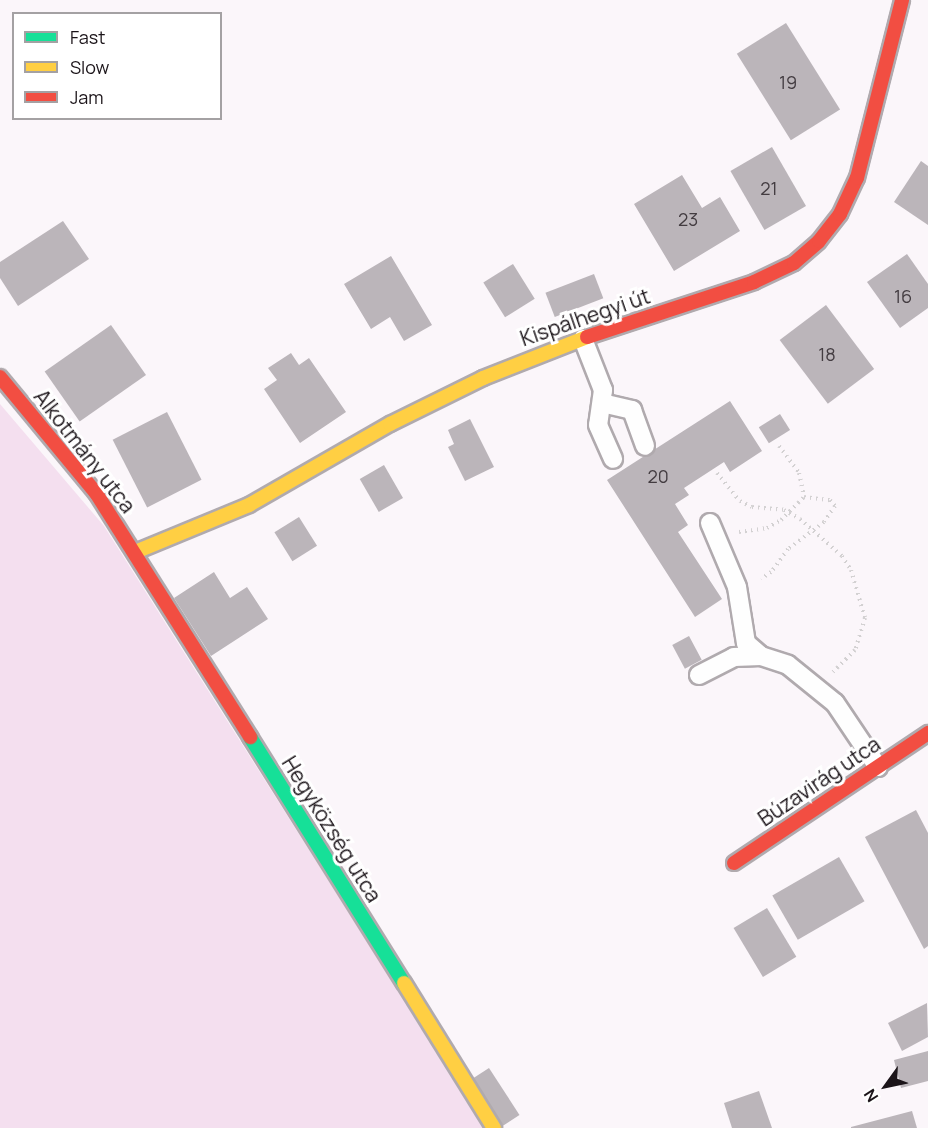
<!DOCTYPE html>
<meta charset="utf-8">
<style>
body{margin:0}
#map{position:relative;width:928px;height:1128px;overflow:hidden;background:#fbf6fa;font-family:Manrope,sans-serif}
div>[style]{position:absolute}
.green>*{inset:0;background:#f4dfef}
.building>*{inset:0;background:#bbb5ba;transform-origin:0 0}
.path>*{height:4px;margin-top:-2px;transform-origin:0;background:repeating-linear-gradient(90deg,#d3d1d2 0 1.5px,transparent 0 6px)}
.roads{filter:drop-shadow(2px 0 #b0aaae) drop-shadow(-2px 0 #b0aaae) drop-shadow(0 2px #b0aaae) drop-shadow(0 -2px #b0aaae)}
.lane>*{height:18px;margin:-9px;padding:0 9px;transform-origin:9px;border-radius:9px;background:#fefefe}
.fast>*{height:14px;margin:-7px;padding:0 7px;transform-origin:7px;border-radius:7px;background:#16e098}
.slow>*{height:14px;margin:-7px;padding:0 7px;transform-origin:7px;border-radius:7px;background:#ffcf43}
.jam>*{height:14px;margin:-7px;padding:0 7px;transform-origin:7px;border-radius:7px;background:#f24e42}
span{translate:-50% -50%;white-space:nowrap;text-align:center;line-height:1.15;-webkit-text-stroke:6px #fff;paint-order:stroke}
.number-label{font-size:18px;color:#433c41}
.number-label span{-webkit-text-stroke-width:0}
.street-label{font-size:21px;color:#1b1419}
.legend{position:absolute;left:12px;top:12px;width:210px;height:108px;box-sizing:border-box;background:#fff;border:2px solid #a4a1a3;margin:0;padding:8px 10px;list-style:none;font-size:18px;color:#1b1419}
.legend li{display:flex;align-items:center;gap:12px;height:30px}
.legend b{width:30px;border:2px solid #a4a1a3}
.north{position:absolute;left:856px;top:1056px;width:60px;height:60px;-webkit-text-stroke:4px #fff;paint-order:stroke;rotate:237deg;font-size:16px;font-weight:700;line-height:24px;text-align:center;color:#1b1419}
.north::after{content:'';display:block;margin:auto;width:21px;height:27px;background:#1b1419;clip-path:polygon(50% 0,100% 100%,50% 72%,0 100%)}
</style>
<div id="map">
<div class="green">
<div style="clip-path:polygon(0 404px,104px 526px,485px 1128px,0 1128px)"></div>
</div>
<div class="building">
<div style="left:786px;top:23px;width:102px;height:58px;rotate:58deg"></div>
<div style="left:772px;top:147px;width:68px;height:48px;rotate:60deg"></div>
<div style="clip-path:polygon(921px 161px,928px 166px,928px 225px,894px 202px)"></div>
<div style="clip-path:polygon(682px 175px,702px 208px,720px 197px,740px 231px,674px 271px,634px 204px)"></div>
<div style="clip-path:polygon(63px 221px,89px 259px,18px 306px,0 278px,0 262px)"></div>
<div style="clip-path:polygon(907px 254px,928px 284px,928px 308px,900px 328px,867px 282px)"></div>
<div style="clip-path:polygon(391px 256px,432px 325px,404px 341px,390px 317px,371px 329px,344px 284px)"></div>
<div style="left:513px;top:264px;width:41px;height:35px;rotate:58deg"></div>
<div style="left:594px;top:274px;width:26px;height:52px;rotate:69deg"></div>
<div style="left:826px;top:305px;width:80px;height:58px;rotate:53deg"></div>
<div style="left:111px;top:325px;width:61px;height:81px;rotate:55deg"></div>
<div style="clip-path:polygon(291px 353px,299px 365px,309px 358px,346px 412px,300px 443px,264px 389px,277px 380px,268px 368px)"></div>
<div style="clip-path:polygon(730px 401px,762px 451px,730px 472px,724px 462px,684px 488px,689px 495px,675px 504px,688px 525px,678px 532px,722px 599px,695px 617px,607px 480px)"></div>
<div style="left:167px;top:412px;width:76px;height:61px;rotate:63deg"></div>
<div style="left:780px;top:414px;width:19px;height:25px;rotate:58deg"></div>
<div style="clip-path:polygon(470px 419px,494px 467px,465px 481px,448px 447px,454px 444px,448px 430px)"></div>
<div style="left:384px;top:465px;width:38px;height:28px;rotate:60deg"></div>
<div style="left:299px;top:517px;width:34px;height:29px;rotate:58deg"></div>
<div style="clip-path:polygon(214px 572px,230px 598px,247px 587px,268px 619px,211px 656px,174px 598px)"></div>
<div style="left:689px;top:636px;width:27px;height:19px;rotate:62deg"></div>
<div style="clip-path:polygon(916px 810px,928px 833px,928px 946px,924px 949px,865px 837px)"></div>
<div style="left:839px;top:857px;width:51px;height:77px;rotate:60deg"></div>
<div style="left:767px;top:908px;width:57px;height:39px;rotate:59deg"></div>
<div style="clip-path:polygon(927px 1003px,928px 1037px,902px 1051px,888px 1023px)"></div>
<div style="clip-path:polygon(928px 1051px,928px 1081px,901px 1088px,894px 1060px)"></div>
<div style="left:489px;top:1068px;width:56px;height:24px;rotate:57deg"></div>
<div style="clip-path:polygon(759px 1091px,772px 1128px,732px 1128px,724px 1103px)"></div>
<div style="clip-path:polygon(912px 1111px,917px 1128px,851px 1128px,851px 1127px)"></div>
</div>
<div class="path">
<div style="left:779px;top:446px;width:34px;rotate:53deg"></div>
<div style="left:799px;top:473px;width:25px;rotate:78deg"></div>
<div style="left:717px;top:473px;width:36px;rotate:51deg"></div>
<div style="left:740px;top:501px;width:13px;rotate:27deg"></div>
<div style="left:752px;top:507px;width:32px;rotate:5deg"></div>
<div style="left:784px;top:510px;width:18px;rotate:29deg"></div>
<div style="left:800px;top:519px;width:56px;rotate:41.4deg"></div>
<div style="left:842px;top:556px;width:17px;rotate:57deg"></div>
<div style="left:851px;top:570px;width:50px;rotate:73.7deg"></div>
<div style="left:865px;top:618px;width:34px;rotate:107deg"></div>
<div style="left:855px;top:650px;width:31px;rotate:135deg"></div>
<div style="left:739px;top:532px;width:28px;rotate:-8deg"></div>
<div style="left:767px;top:528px;width:16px;rotate:-30deg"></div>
<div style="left:781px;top:520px;width:33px;rotate:-45deg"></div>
<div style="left:804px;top:497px;width:26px;rotate:7deg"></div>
<div style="left:830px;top:500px;width:8px;rotate:50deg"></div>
<div style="left:835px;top:506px;width:19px;rotate:125deg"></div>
<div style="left:824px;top:522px;width:45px;rotate:143.1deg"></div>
<div style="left:788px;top:549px;width:29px;rotate:126deg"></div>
<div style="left:771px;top:572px;width:12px;rotate:145deg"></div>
</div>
<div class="roads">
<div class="lane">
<div style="left:583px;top:339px;width:55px;rotate:68.6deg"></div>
<div style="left:603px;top:390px;width:35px;rotate:98deg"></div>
<div style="left:598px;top:425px;width:37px;rotate:66deg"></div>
<div style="left:602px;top:403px;width:31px;rotate:13deg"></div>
<div style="left:632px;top:410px;width:38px;rotate:70deg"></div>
<div style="left:710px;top:523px;width:69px;rotate:67.1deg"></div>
<div style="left:737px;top:587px;width:57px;rotate:80.9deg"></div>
<div style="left:746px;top:643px;width:20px;rotate:41deg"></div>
<div style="left:699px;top:675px;width:39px;rotate:-27deg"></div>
<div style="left:734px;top:657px;width:27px;rotate:-2deg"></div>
<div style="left:761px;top:656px;width:28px;rotate:18deg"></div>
<div style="left:788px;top:665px;width:60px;rotate:39deg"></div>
<div style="left:835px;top:703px;width:77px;rotate:56.1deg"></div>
</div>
<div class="fast">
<div style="left:250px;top:737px;width:290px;rotate:58deg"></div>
</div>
<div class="slow">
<div style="left:135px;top:552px;width:123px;rotate:-22.4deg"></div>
<div style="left:249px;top:505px;width:163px;rotate:-29.9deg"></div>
<div style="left:390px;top:424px;width:104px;rotate:-26.3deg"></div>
<div style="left:483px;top:378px;width:112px;rotate:-21.5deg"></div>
<div style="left:404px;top:983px;width:171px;rotate:58.2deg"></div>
</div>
<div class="jam">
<div style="left:587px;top:337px;width:176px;rotate:-18.2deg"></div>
<div style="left:754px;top:282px;width:44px;rotate:-25.4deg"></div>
<div style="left:794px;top:263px;width:33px;rotate:-41deg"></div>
<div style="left:819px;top:241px;width:34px;rotate:-52deg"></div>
<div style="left:840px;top:214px;width:40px;rotate:-65deg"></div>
<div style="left:857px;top:178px;width:184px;rotate:-75.8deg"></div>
<div style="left:0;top:377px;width:151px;rotate:50.4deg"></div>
<div style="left:96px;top:493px;width:289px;rotate:57.7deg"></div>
<div style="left:734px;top:863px;width:234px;rotate:-33.8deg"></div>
</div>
</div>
<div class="number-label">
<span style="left:788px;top:82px">19</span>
<span style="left:769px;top:188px">21</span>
<span style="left:688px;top:219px">23</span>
<span style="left:903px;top:296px">16</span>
<span style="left:827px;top:354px">18</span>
<span style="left:658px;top:476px">20</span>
</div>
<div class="street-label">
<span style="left:585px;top:317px;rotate:-19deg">Kispálhegyi út</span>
<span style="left:85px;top:451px;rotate:52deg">Alkotmány utca</span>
<span style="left:819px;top:781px;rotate:-34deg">Búzavirág utca</span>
<span style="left:332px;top:829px;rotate:58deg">Hegyközség utca</span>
</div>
<ul class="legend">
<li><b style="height:8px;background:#16e098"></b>Fast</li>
<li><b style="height:8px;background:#ffcf43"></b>Slow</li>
<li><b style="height:8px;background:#f24e42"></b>Jam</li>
</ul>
<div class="north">N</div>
</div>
